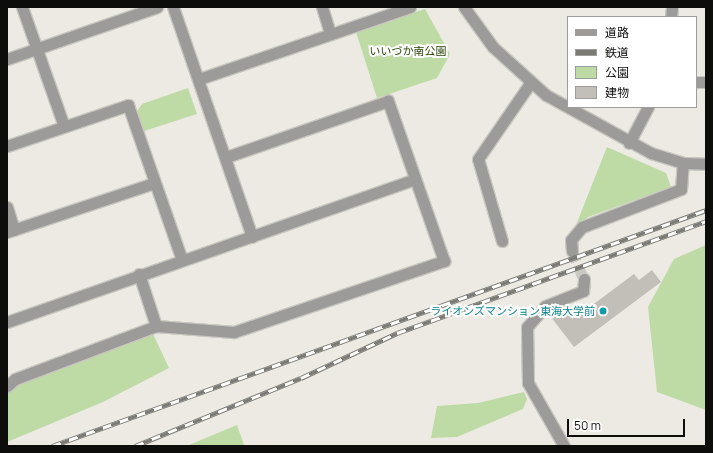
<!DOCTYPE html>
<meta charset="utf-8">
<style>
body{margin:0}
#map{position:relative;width:713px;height:453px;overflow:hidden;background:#eceae3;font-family:Manrope,"Noto Sans JP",sans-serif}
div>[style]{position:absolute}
.green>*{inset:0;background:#bedba6}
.building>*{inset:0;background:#c2beb8}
.minor-tunnel>*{height:11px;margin-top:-5.5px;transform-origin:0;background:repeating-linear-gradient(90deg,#cbc9c3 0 11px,transparent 0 16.5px)}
.roads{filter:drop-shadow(1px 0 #c8c7c0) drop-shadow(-1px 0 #c8c7c0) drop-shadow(0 1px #c8c7c0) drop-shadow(0 -1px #c8c7c0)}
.minor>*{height:11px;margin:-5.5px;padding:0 5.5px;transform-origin:5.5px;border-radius:5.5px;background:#9d9a9a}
.tertiary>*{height:11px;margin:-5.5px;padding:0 5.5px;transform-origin:5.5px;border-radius:5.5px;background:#9d9a9a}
.rail>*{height:4.5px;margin-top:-2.25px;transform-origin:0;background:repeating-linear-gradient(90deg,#fff 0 9px,#7b7a75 0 18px);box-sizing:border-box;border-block:1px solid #7b7a75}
.dots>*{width:11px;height:11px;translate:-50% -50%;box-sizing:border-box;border:2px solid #fff;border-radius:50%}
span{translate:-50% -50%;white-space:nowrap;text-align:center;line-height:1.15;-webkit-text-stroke:4px #fff;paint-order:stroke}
.park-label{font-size:11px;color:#2b4409}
.culture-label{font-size:11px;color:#0d838f}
.right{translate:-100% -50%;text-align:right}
.frame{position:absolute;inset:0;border:8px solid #0d0d0b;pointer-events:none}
.legend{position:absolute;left:567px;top:16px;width:130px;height:92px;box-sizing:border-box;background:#fff;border:1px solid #9e9e9d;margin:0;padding:5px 7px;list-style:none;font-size:12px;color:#0d0d0b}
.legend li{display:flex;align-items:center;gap:8px;height:20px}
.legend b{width:20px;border:1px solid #9e9e9d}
.scale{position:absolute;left:567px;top:419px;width:118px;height:18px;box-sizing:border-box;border:2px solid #0d0d0b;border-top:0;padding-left:5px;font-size:12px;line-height:14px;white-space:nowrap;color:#0d0d0b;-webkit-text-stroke:3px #fff;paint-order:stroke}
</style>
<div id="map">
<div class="green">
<div style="clip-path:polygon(425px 9px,450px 54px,437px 78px,377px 98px,356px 32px)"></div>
<div style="clip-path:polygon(188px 88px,197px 114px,144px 131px,137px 111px,142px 104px)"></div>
<div style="clip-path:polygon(607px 147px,666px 173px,671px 187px,588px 217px,576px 225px)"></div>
<div style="clip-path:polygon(706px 245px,706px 410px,657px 392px,648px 307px,674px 259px)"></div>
<div style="clip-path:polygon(156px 326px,154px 336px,169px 368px,103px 402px,7px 442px,7px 386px)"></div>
<div style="clip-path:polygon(524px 392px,527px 399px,523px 409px,457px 437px,431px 438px,437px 406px,478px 403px)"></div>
<div style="clip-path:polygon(237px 425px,244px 445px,190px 446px,189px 445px)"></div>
</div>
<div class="building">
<div style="clip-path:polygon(652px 270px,661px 282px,574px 347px,551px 317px,566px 306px,575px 318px,634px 274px,639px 280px)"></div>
</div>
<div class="minor-tunnel">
<div style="left:572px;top:251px;width:30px;rotate:67deg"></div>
</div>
<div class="roads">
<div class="minor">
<div style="left:22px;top:7px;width:126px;rotate:70.6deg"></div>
<div style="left:173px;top:7px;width:243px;rotate:71deg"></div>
<div style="left:322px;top:7px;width:28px;rotate:73deg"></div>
<div style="left:671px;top:17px;width:10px;rotate:-84deg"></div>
<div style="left:7px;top:59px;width:159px;rotate:-19.1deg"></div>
<div style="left:199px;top:79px;width:223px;rotate:-18.8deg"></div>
<div style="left:696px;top:82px;width:10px"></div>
<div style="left:629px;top:143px;width:41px;rotate:-62.2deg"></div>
<div style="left:7px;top:146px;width:128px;rotate:-18.7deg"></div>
<div style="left:128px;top:105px;width:164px;rotate:70.8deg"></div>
<div style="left:7px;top:207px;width:24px;rotate:73deg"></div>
<div style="left:7px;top:232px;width:155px;rotate:-18.4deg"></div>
<div style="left:502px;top:241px;width:85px;rotate:-106.3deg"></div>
<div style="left:478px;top:159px;width:93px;rotate:-55.5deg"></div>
<div style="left:572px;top:251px;width:11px;rotate:-95deg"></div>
<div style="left:571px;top:240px;width:17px;rotate:-50deg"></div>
<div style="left:582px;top:227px;width:106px;rotate:-21deg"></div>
<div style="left:681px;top:189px;width:26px;rotate:-86deg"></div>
<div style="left:139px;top:274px;width:55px;rotate:71.9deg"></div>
<div style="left:7px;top:322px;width:430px;rotate:-19.3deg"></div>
<div style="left:7px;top:386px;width:11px;rotate:-41deg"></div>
<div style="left:15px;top:379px;width:151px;rotate:-20.6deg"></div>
<div style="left:156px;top:326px;width:78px;rotate:4.4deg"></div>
<div style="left:234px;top:332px;width:222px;rotate:-18.7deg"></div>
<div style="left:444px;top:261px;width:170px;rotate:-109.3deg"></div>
<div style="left:388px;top:101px;width:171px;rotate:160.9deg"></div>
<div style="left:564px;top:446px;width:73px;rotate:-119.7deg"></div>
<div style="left:528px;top:383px;width:56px;rotate:-91deg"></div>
<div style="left:527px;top:327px;width:28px;rotate:-49deg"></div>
<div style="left:545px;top:306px;width:41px;rotate:-21.5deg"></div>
<div style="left:583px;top:291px;width:12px;rotate:-85deg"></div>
</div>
<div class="tertiary">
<div style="left:464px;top:7px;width:49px;rotate:54.1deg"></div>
<div style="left:493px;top:47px;width:72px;rotate:42.2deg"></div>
<div style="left:546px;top:95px;width:120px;rotate:28.9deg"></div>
<div style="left:651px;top:153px;width:34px;rotate:17deg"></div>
<div style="left:683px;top:163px;width:23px;rotate:2deg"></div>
</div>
</div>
<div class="rail">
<div style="left:52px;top:446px;width:695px;rotate:-19.84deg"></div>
<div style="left:135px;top:446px;width:179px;rotate:-22.3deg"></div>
<div style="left:301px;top:378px;width:106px;rotate:-25.1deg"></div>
<div style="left:397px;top:333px;width:329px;rotate:-19.9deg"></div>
</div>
<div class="dots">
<div style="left:603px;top:311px;background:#0f9aa8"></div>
</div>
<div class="park-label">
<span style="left:408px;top:51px">いいづか南公園</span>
</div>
<div class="culture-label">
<span class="right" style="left:595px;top:311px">ライオンズマンション東海大学前</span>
</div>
<div class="frame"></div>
<ul class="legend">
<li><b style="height:5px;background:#9d9a9a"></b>道路</li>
<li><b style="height:5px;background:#7b7a75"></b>鉄道</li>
<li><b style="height:11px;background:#bedba6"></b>公園</li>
<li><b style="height:11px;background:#c2beb8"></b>建物</li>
</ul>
<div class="scale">50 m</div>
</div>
